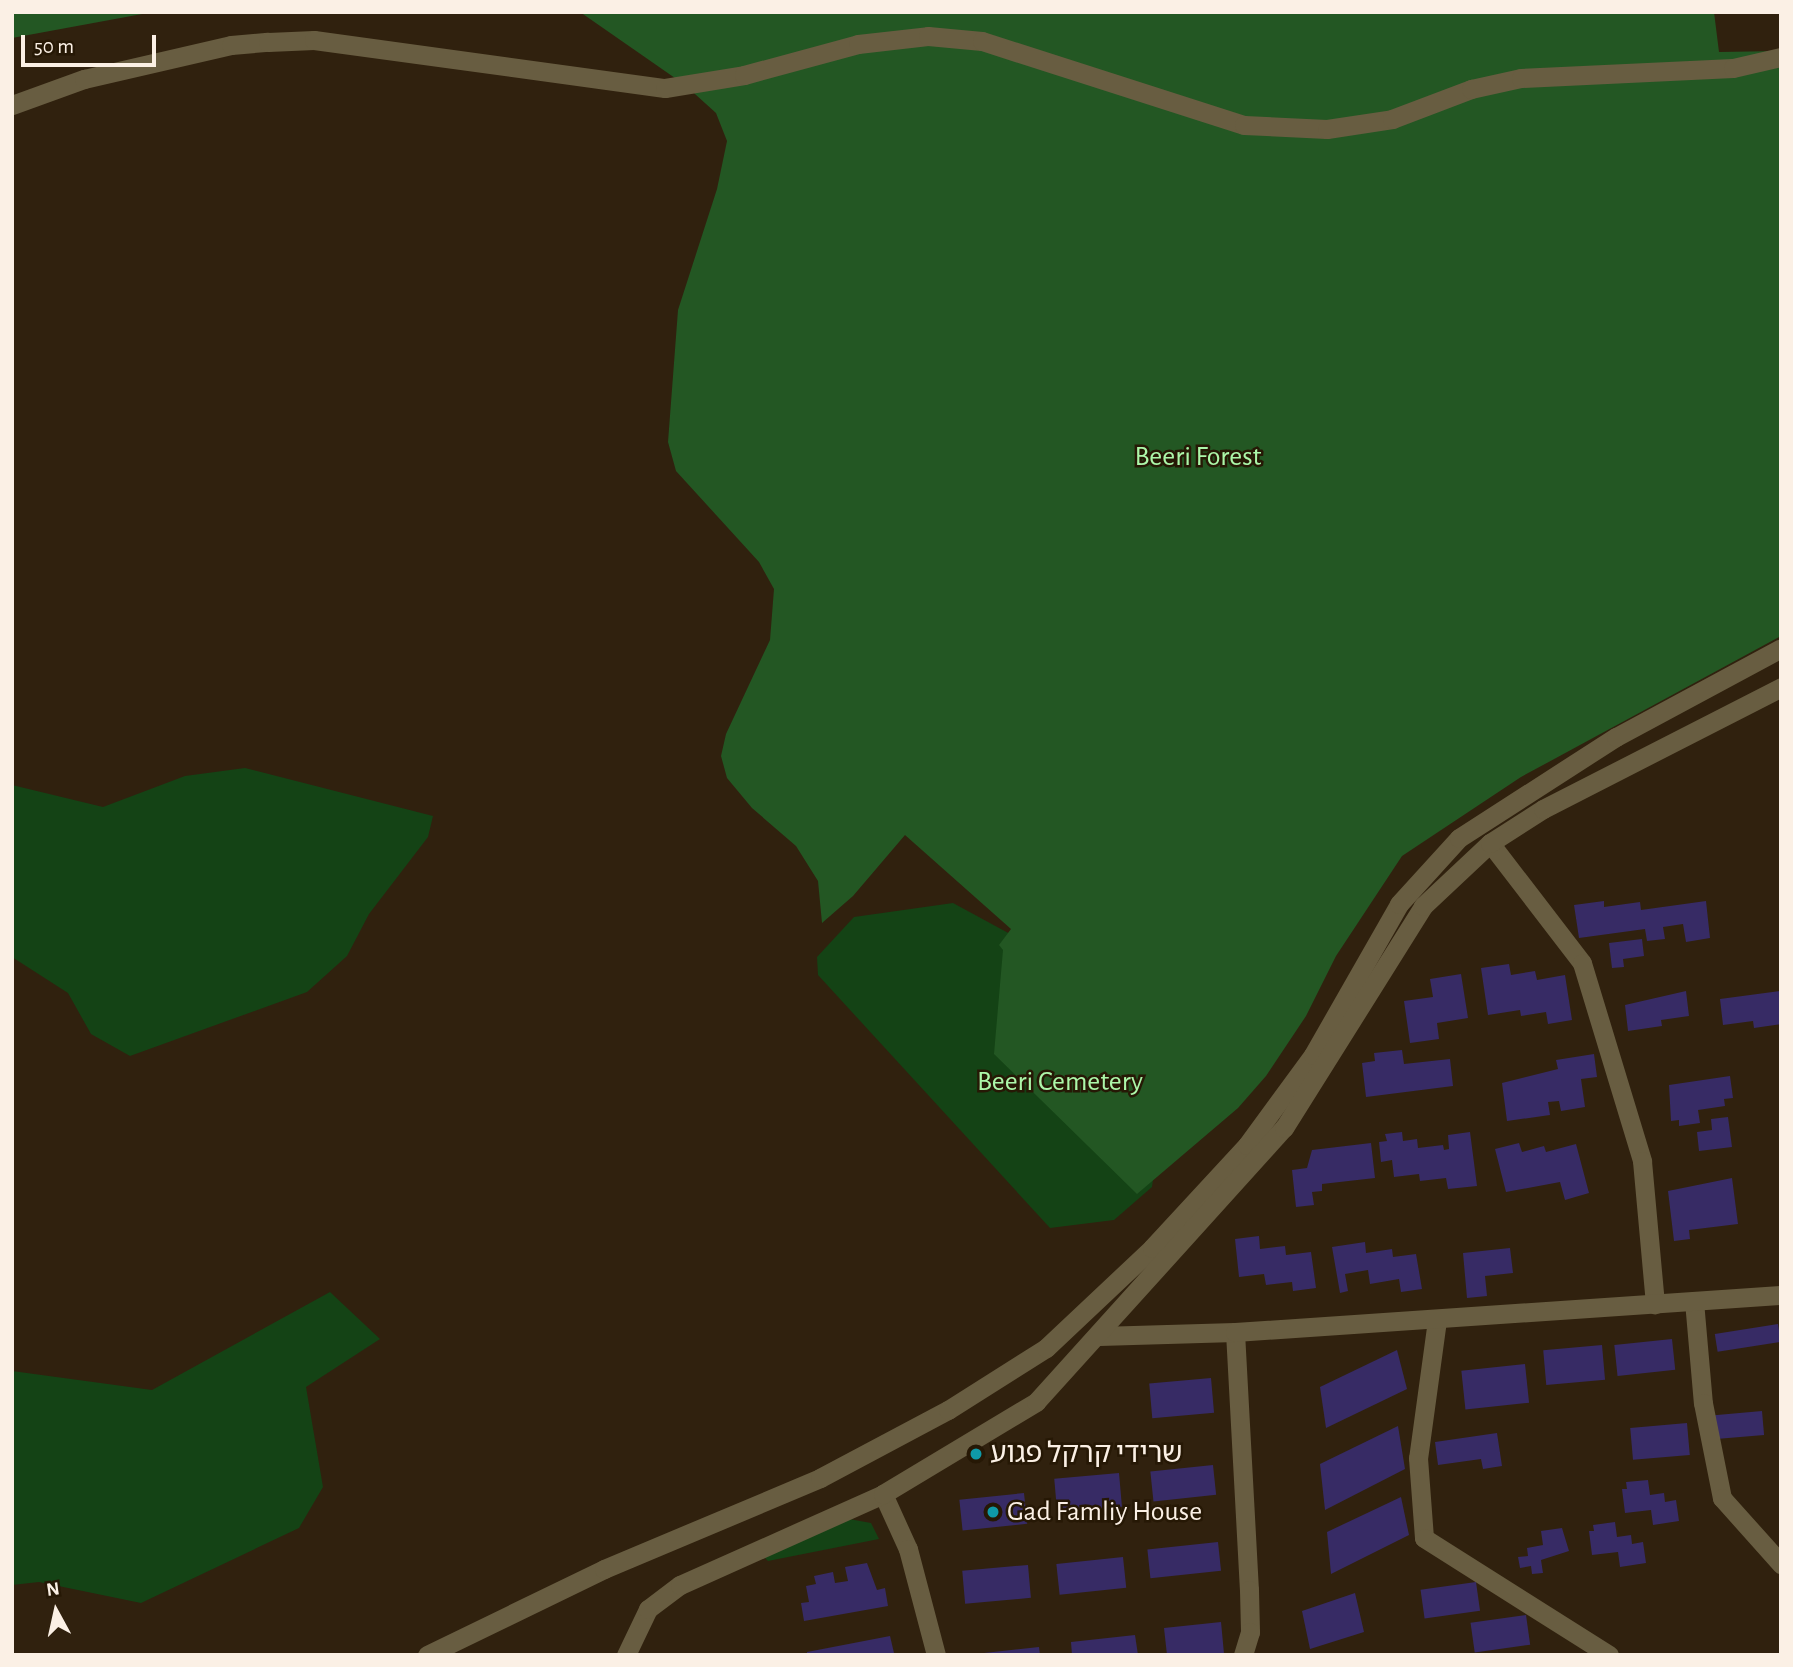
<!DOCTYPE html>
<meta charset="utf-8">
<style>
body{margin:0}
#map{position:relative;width:1793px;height:1667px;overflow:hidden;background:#30210e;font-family:"Alegreya Sans","Noto Sans Hebrew",sans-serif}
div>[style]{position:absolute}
.green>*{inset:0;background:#144315}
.forest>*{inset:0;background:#235723}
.building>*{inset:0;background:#372b65;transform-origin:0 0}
.minor>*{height:19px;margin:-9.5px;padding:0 9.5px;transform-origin:9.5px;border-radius:9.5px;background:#685d41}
.dots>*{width:19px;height:19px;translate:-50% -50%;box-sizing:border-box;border:4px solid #261805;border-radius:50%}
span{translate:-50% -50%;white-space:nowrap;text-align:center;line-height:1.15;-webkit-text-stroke:5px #261805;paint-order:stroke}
.park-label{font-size:28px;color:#acf7a9}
.poi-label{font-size:28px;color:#fbf0e5}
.left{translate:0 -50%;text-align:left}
.frame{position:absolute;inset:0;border:14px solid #fbf0e5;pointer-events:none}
.north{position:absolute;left:21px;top:1576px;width:70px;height:70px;-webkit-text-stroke:5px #261805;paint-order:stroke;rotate:352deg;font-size:19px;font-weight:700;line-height:28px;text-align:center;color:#fbf0e5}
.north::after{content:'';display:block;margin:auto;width:24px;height:32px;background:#fbf0e5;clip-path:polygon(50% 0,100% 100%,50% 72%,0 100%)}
.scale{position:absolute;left:21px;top:35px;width:135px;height:32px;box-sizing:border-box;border:4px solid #fbf0e5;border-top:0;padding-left:9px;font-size:21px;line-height:24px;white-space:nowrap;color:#fbf0e5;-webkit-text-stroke:5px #261805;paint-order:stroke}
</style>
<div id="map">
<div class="green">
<div style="clip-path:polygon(245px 768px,433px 816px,428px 837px,369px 914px,347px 956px,307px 992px,130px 1056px,91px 1034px,68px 993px,12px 957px,12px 785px,103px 807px,185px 776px)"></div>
<div style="clip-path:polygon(953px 903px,1175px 1023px,1152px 1187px,1114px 1220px,1050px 1228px,818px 975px,817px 957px,854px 917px)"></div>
<div style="clip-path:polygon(330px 1292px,380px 1339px,306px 1387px,323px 1487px,299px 1528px,141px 1603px,39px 1582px,12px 1585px,12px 1371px,152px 1390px)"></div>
<div style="clip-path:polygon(838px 1517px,871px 1523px,879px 1539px,768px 1561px,757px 1550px)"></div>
</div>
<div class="forest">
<div style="clip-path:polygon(12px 12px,153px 12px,12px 38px)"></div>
<div style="clip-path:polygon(580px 12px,1714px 12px,1719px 52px,1781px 51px,1781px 636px,1521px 777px,1402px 856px,1336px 956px,1306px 1016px,1266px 1076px,1238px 1108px,1137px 1194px,994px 1054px,1003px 950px,999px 945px,1011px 929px,905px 835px,853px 896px,822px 923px,818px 881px,796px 846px,752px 808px,727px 778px,721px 756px,726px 734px,770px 640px,774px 589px,759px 562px,676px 471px,668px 442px,678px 310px,717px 189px,727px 141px,716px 113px,685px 85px)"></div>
</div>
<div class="building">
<div style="clip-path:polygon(1604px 901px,1604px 907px,1640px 902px,1641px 910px,1706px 901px,1710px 938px,1686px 942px,1683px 924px,1663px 927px,1665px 939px,1647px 941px,1645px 929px,1579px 938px,1574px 905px)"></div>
<div style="clip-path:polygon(1642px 939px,1644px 956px,1623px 959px,1624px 967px,1612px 968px,1609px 943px)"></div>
<div style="clip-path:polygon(1509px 964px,1511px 975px,1535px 971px,1537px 980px,1565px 975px,1572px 1020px,1548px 1024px,1546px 1012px,1521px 1016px,1520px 1010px,1488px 1015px,1481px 968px)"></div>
<div style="clip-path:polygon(1461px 974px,1468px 1018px,1437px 1023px,1439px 1039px,1410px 1043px,1404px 1001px,1433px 997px,1430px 979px)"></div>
<div style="clip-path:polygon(1686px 991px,1689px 1016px,1661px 1020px,1662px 1026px,1628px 1031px,1625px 1005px)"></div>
<div style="clip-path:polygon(1780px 991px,1781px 1024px,1754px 1028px,1753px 1021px,1723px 1025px,1720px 999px)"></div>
<div style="clip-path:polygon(1402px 1050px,1404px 1064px,1450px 1059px,1453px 1086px,1366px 1097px,1362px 1063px,1375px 1061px,1374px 1053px)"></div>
<div style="clip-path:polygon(1594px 1054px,1597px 1077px,1581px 1079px,1585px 1107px,1561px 1111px,1559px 1101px,1548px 1102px,1550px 1115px,1507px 1121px,1502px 1083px,1558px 1069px,1556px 1060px)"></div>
<div style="clip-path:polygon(1730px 1076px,1733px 1098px,1724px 1099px,1725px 1106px,1698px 1110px,1700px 1123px,1679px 1126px,1679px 1120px,1671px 1121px,1669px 1085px)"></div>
<div style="clip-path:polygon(1728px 1117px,1732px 1147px,1699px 1151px,1697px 1132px,1712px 1130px,1711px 1119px)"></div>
<div style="clip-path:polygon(1402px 1132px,1403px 1141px,1417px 1139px,1418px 1148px,1443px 1145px,1444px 1150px,1449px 1149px,1448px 1135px,1470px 1132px,1477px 1186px,1448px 1189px,1446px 1178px,1420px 1181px,1419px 1174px,1394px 1177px,1392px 1160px,1381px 1162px,1379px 1142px,1387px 1141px,1385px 1134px)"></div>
<div style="clip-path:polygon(1371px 1143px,1375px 1178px,1322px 1184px,1322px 1191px,1312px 1192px,1314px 1205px,1296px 1207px,1292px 1170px,1307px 1168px,1312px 1150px)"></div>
<div style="clip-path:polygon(1519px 1143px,1522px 1152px,1544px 1146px,1546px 1152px,1576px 1144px,1589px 1193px,1565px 1200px,1560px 1182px,1506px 1192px,1495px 1149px)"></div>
<div style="clip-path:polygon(1732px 1178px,1738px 1224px,1689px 1230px,1690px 1239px,1674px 1241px,1668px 1191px)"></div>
<div style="clip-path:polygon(1259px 1236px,1260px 1249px,1285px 1246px,1286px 1255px,1311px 1252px,1316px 1288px,1293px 1291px,1292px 1282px,1266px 1285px,1264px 1274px,1239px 1277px,1235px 1239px)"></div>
<div style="clip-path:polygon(1365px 1242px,1366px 1253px,1392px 1249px,1393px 1257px,1416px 1254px,1422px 1289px,1401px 1292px,1399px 1279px,1370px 1284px,1368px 1270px,1345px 1274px,1348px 1291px,1340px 1293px,1332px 1247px)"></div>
<div style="clip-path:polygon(1510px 1248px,1513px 1273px,1485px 1276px,1487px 1296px,1467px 1298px,1463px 1253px)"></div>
<div style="left:1778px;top:1324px;width:18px;height:64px;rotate:81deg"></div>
<div style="left:1672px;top:1339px;width:31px;height:58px;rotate:84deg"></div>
<div style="left:1602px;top:1345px;width:35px;height:59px;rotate:85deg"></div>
<div style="clip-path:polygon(1397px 1350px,1407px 1389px,1326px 1428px,1320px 1387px)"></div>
<div style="left:1525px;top:1364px;width:39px;height:64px;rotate:84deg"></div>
<div style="left:1211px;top:1378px;width:35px;height:62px;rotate:85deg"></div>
<div style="left:1762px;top:1411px;width:24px;height:48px;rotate:85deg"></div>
<div style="left:1687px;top:1423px;width:32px;height:57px;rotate:85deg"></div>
<div style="clip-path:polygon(1398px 1426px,1405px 1469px,1325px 1510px,1320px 1464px)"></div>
<div style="clip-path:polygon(1497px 1433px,1502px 1466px,1483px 1469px,1481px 1459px,1438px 1465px,1435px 1442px)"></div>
<div style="left:1213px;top:1465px;width:30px;height:63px;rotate:84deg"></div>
<div style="left:1119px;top:1473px;width:34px;height:65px;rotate:85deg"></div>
<div style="clip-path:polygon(1648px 1480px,1650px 1495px,1664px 1493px,1665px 1502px,1676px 1500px,1679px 1521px,1653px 1525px,1651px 1510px,1625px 1513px,1622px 1489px,1627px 1489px,1626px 1482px)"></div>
<div style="left:1024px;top:1493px;width:31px;height:65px;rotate:84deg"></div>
<div style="clip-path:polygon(1401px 1497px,1409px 1535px,1331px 1574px,1327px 1532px)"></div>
<div style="clip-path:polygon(1615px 1522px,1617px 1537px,1631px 1535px,1632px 1544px,1643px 1542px,1646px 1563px,1620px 1567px,1618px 1552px,1592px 1555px,1589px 1531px,1594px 1531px,1593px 1525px)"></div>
<div style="clip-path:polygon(1562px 1528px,1569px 1551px,1541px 1560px,1543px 1573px,1532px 1574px,1531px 1566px,1520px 1568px,1518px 1557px,1528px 1556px,1527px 1548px,1543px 1545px,1541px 1531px)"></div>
<div style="left:1218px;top:1542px;width:29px;height:71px;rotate:84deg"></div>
<div style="left:1123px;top:1557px;width:31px;height:67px;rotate:84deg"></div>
<div style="clip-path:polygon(867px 1563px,877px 1590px,885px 1588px,888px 1606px,804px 1621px,801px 1603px,809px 1602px,806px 1586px,816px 1584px,814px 1576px,833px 1572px,835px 1583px,848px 1581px,845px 1567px)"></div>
<div style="left:1028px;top:1565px;width:33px;height:66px;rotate:85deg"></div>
<div style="left:1476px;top:1582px;width:29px;height:56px;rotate:82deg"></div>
<div style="clip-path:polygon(1355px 1593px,1364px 1632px,1310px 1649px,1302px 1611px)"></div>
<div style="left:1526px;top:1615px;width:30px;height:56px;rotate:82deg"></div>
<div style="clip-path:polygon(1221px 1622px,1224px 1654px,1167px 1655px,1164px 1628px)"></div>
<div style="clip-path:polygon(1135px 1635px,1138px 1655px,1072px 1655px,1071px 1642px)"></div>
<div style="clip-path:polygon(890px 1636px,894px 1653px,807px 1655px,807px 1652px)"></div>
<div style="clip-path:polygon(1039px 1647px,1040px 1655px,984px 1655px,984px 1653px)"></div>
</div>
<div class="minor">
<div style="left:12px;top:105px;width:77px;rotate:-19.9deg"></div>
<div style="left:84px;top:79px;width:151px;rotate:-13deg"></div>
<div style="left:231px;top:45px;width:37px;rotate:-5deg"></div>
<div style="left:268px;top:42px;width:46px;rotate:-2.5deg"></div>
<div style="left:314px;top:40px;width:354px;rotate:7.8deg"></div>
<div style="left:665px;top:88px;width:80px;rotate:-9.3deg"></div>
<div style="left:744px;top:75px;width:118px;rotate:-15.2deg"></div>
<div style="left:858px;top:44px;width:70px;rotate:-6.5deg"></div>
<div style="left:928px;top:36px;width:54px;rotate:5.3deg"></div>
<div style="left:982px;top:41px;width:275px;rotate:17.8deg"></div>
<div style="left:1244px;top:125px;width:83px;rotate:2.8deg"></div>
<div style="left:1327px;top:129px;width:66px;rotate:-8.7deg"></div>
<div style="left:1392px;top:119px;width:85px;rotate:-20.8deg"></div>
<div style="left:1471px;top:89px;width:51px;rotate:-12.4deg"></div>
<div style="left:1521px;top:78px;width:212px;rotate:-2.7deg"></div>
<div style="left:1733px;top:68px;width:49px;rotate:-12.9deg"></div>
<div style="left:1490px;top:843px;width:151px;rotate:52.5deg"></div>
<div style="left:1582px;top:963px;width:207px;rotate:73.1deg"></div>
<div style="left:1642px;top:1161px;width:144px;rotate:84.8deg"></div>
<div style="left:1694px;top:1301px;width:102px;rotate:85deg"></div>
<div style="left:1703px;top:1403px;width:97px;rotate:78.7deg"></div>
<div style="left:1722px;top:1498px;width:89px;rotate:48.2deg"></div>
<div style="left:1437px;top:1320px;width:139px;rotate:97.8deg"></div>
<div style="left:1418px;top:1458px;width:80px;rotate:85.7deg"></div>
<div style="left:1424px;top:1538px;width:219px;rotate:32.3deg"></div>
<div style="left:1235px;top:1332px;width:258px;rotate:86.9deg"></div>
<div style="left:1249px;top:1590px;width:42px;rotate:88.6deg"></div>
<div style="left:1250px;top:1632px;width:24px;rotate:107deg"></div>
<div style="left:1099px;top:1336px;width:136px;rotate:-1.7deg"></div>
<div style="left:1235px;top:1332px;width:547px;rotate:-3.88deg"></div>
<div style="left:883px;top:1494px;width:60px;rotate:65.6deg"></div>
<div style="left:908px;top:1549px;width:110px;rotate:75.2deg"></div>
<div style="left:427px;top:1655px;width:197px;rotate:-25.9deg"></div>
<div style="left:604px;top:1569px;width:234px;rotate:-22.8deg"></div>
<div style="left:820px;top:1478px;width:145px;rotate:-28deg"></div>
<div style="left:948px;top:1410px;width:116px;rotate:-32.3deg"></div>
<div style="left:1046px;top:1348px;width:146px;rotate:-43.3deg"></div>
<div style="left:1152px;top:1248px;width:140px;rotate:-47.3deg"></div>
<div style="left:1247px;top:1145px;width:112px;rotate:-53.7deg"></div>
<div style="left:1313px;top:1055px;width:174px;rotate:-60.3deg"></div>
<div style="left:1399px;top:904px;width:89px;rotate:-47.7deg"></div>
<div style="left:1459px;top:838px;width:187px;rotate:-32.8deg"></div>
<div style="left:1616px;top:737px;width:187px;rotate:-28.3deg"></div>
<div style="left:626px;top:1655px;width:51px;rotate:-64.4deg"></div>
<div style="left:648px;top:1609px;width:40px;rotate:-37deg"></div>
<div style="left:680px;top:1585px;width:222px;rotate:-24.1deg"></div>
<div style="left:883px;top:1494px;width:179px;rotate:-31deg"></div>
<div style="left:1036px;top:1402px;width:370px;rotate:-47.9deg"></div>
<div style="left:1284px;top:1128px;width:262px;rotate:-57.9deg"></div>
<div style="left:1423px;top:906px;width:92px;rotate:-43.2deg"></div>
<div style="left:1490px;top:843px;width:63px;rotate:-32.7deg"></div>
<div style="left:1543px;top:809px;width:267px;rotate:-27.1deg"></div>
</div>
<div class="dots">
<div style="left:976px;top:1454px;background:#0f9aa8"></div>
<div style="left:993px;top:1512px;background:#0f9aa8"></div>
</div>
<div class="park-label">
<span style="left:1198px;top:457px">Beeri Forest</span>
<span style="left:1060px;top:1082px">Beeri Cemetery</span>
</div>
<div class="poi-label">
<span class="left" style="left:990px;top:1454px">שרידי קרקל פגוע</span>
<span class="left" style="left:1007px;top:1512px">Gad Famliy House</span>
</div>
<div class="frame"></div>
<div class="north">N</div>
<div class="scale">50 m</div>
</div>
